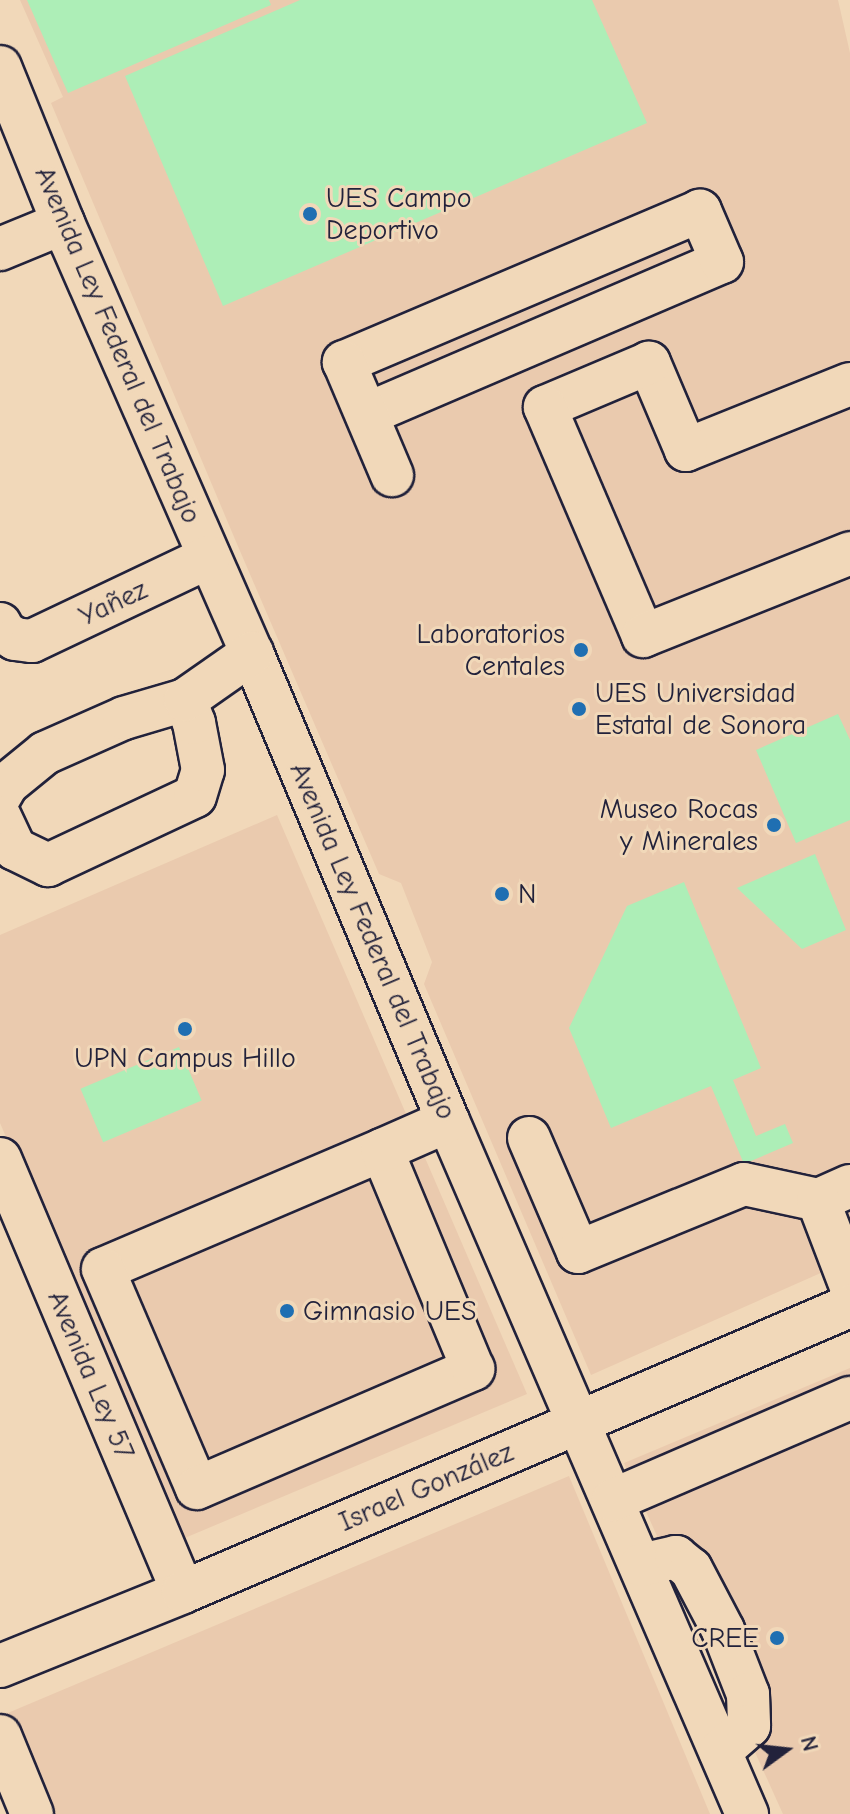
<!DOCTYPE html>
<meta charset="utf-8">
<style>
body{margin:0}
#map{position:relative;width:850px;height:1814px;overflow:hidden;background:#f1d8b9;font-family:"Comic Neue",sans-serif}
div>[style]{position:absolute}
.built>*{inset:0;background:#eacaae}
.green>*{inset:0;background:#adeeb7;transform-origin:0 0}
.roads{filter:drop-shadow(2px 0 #22223b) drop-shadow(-2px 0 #22223b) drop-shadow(0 2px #22223b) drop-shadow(0 -2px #22223b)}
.minor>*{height:42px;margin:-21px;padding:0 21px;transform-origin:21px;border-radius:21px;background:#f1d8b9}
.dots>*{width:22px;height:22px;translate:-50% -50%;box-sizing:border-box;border:4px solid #f1d8b9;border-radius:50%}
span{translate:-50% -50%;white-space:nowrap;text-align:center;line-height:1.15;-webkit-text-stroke:6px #f1d8b9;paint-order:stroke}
.poi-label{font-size:28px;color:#22223b}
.left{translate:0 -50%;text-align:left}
.right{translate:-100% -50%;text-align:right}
.street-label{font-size:28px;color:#22223b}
.north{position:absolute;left:746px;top:1710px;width:80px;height:80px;-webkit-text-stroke:6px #f1d8b9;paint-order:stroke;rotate:75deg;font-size:22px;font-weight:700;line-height:32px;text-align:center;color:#22223b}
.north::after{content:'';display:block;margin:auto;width:28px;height:36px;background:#22223b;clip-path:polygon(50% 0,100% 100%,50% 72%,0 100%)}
</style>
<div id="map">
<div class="built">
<div style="clip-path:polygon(20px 0,838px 0,850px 53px,850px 1260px,591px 1375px,424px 984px,432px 962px,401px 883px,379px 874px,237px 544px,51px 103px,63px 97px)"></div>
<div style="clip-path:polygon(277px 815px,527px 1394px,180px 1540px,0 1123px,0 935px)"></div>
<div style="clip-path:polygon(850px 1368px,850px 1814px,783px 1814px,624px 1463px)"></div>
<div style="clip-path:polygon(569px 1476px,710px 1814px,46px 1814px,3px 1715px)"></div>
</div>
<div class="green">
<div style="clip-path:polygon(27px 0,269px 0,271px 5px,68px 93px)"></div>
<div style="clip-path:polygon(300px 0,592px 0,647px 123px,223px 306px,125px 76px)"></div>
<div style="clip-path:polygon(838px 714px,850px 740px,850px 820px,796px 843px,756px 750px)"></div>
<div style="clip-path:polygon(815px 854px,846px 930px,802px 949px,737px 888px)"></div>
<div style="clip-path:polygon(684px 882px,761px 1068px,733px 1080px,756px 1136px,785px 1124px,793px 1143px,744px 1164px,711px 1086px,611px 1128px,569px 1028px,627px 906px)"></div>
<div style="left:179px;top:1047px;width:58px;height:107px;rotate:67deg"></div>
</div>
<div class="roads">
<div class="minor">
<div style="left:0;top:67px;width:168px;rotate:68deg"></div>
<div style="left:63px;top:223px;width:470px;rotate:66.3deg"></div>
<div style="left:252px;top:653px;width:507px;rotate:67.28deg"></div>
<div style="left:448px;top:1121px;width:755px;rotate:66.66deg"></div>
<div style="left:0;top:249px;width:68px;rotate:-22.4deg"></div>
<div style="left:850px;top:384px;width:177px;rotate:158.1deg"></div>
<div style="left:686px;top:450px;width:95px;rotate:-113deg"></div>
<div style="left:649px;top:363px;width:113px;rotate:157.1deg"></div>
<div style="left:545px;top:407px;width:249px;rotate:66.8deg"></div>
<div style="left:643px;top:636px;width:223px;rotate:-21.8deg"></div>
<div style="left:367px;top:414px;width:386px;rotate:-23.2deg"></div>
<div style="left:722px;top:262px;width:56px;rotate:-113.3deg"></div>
<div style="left:700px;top:211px;width:387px;rotate:157deg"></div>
<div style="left:344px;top:362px;width:123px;rotate:67deg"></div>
<div style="left:0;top:624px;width:9px;rotate:63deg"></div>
<div style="left:4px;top:632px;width:13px;rotate:32deg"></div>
<div style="left:15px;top:639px;width:17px;rotate:7deg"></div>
<div style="left:32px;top:641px;width:196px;rotate:-25.4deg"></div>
<div style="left:0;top:796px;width:14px;rotate:-60deg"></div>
<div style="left:7px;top:784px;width:49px;rotate:-39.2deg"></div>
<div style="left:45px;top:753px;width:86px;rotate:-23.9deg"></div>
<div style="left:124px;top:718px;width:64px;rotate:-16.4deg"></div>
<div style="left:0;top:817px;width:35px;rotate:65deg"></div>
<div style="left:15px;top:849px;width:37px;rotate:26deg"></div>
<div style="left:48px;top:865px;width:162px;rotate:-25.1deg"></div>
<div style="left:195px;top:796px;width:27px;rotate:-73deg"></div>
<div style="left:203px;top:770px;width:48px;rotate:-100.8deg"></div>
<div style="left:194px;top:723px;width:25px;rotate:-111deg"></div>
<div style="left:185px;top:700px;width:82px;rotate:-35deg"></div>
<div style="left:529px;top:1138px;width:124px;rotate:66.7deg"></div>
<div style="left:578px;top:1252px;width:179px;rotate:-22.3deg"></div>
<div style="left:744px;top:1184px;width:76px;rotate:12.2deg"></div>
<div style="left:382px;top:1150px;width:303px;rotate:156.9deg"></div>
<div style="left:103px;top:1269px;width:238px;rotate:66.8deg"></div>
<div style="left:197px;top:1488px;width:301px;rotate:-23.3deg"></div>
<div style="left:473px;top:1369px;width:237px;rotate:-112.6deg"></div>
<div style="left:382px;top:1150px;width:72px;rotate:-23.7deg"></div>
<div style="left:0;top:1159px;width:470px;rotate:67.1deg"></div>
<div style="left:850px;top:1186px;width:35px;rotate:156deg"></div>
<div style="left:818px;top:1200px;width:90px;rotate:69.1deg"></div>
<div style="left:613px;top:1500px;width:258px;rotate:-23.3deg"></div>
<div style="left:641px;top:1565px;width:36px;rotate:-13deg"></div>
<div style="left:676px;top:1557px;width:19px;rotate:39deg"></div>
<div style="left:691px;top:1569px;width:69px;rotate:62.3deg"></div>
<div style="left:723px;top:1630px;width:69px;rotate:68.7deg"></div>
<div style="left:748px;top:1694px;width:32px;rotate:88deg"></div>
<div style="left:749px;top:1726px;width:38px;rotate:139deg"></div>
<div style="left:0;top:1666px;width:197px;rotate:-22deg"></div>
<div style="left:183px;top:1592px;width:726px;rotate:-23.21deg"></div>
<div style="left:0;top:1736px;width:84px;rotate:67.7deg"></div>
</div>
</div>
<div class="dots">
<div style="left:310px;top:214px;background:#1f6fb2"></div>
<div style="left:581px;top:650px;background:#1f6fb2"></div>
<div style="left:579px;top:709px;background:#1f6fb2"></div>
<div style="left:774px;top:825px;background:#1f6fb2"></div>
<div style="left:502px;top:894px;background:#1f6fb2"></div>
<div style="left:185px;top:1029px;background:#1f6fb2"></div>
<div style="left:287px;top:1311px;background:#1f6fb2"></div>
<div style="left:777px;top:1638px;background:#1f6fb2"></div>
</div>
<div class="poi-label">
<span class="left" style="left:326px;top:214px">UES Campo<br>Deportivo</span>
<span class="right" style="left:565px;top:650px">Laboratorios<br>Centales</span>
<span class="left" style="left:595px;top:709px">UES Universidad<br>Estatal de Sonora</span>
<span class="right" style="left:758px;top:825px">Museo Rocas<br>y Minerales</span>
<span class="left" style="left:518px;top:894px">N</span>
<span style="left:185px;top:1058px">UPN Campus Hillo</span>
<span class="left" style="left:303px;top:1311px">Gimnasio UES</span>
<span class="right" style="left:759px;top:1638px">CREE</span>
</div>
<div class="street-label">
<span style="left:118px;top:345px;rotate:67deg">Avenida Ley Federal del Trabajo</span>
<span style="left:113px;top:603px;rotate:-25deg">Yañez</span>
<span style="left:373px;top:941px;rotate:67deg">Avenida Ley Federal del Trabajo</span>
<span style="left:91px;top:1375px;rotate:67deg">Avenida Ley 57</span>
<span style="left:426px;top:1487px;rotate:-23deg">Israel González</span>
</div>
<div class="north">N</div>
</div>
